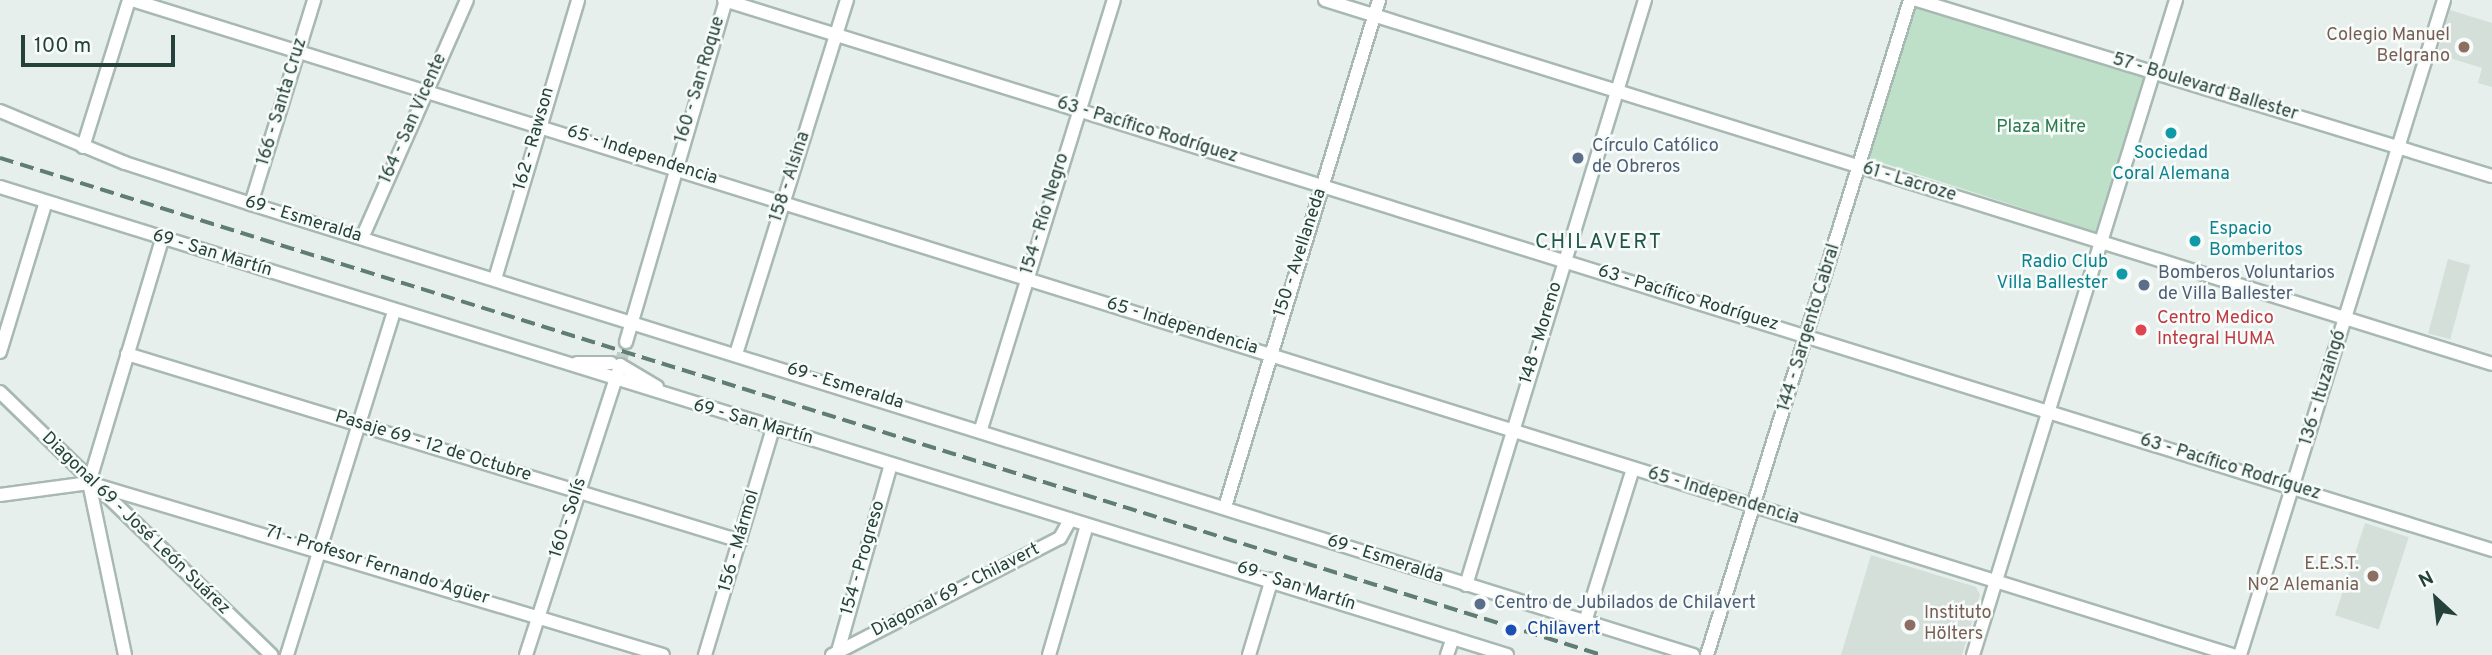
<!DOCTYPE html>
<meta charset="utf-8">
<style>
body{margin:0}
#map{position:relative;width:2492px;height:655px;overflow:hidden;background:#e6efeb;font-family:Overpass,sans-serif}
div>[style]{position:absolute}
.built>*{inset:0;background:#d4dfda;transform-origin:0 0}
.green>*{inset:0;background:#bfe0c8;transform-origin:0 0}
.minor-tunnel>*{height:12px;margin-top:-6px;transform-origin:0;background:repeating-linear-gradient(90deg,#bfccc8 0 12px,transparent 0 18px)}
.roads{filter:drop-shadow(2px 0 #a8b8b2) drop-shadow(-2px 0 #a8b8b2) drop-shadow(0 2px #a8b8b2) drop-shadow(0 -2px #a8b8b2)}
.minor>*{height:12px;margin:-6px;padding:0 6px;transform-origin:6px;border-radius:6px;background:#fff}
.rail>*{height:3.5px;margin-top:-1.75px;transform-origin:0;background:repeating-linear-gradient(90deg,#5f7d75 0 14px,transparent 0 21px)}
.dots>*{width:19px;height:19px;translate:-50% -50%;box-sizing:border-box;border:4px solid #f7fbf9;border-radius:50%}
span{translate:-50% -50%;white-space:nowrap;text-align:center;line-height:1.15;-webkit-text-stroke:5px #f7fbf9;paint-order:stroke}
.education-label{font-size:18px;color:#785e54}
.right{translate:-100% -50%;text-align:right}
.left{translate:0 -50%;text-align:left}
.street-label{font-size:18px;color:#24423a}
.park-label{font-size:18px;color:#2d7a4b}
.service-label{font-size:18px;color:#4e5e75}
.culture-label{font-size:18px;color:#0d838f}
.health-label{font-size:18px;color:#be3a42}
.transit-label{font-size:18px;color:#164399}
.quarter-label{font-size:21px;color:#1f5548;letter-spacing:2px}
.north{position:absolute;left:2401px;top:564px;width:70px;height:70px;-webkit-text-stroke:5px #f7fbf9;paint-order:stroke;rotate:333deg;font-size:19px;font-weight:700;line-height:28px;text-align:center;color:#24423a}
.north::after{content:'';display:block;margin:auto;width:24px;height:32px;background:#24423a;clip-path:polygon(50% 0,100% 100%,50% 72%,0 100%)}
.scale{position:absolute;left:21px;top:35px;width:154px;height:32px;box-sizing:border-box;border:4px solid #24423a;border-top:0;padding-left:9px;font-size:21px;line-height:24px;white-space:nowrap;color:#24423a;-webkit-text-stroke:5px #f7fbf9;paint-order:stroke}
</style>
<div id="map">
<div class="built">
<div style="clip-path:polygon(2450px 10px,2492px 23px,2492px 87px,2478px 83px,2482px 68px,2437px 54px)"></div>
<div style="left:2448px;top:259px;width:23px;height:77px;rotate:15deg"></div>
<div style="left:2365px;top:523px;width:46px;height:97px;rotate:18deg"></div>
<div style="clip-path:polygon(1871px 555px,1976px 587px,1980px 595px,1962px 655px,1841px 655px)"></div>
</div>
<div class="green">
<div style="left:1915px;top:1px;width:246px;height:164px;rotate:18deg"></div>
</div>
<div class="minor-tunnel">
<div style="left:620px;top:365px;width:24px;rotate:-75deg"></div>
</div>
<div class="roads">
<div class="minor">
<div style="left:132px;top:0;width:2201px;rotate:17.32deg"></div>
<div style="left:724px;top:0;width:1852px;rotate:17.28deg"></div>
<div style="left:1325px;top:0;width:1222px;rotate:17.32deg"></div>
<div style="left:1917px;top:0;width:601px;rotate:17.02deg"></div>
<div style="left:0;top:111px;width:135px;rotate:22.6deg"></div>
<div style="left:125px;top:163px;width:133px;rotate:18deg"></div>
<div style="left:251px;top:204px;width:1511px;rotate:17.37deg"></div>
<div style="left:83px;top:147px;width:154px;rotate:-72.6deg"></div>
<div style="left:0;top:187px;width:1578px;rotate:17.25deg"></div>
<div style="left:251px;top:204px;width:214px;rotate:-72.8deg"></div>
<div style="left:362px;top:238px;width:260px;rotate:-66.2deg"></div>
<div style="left:495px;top:279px;width:291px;rotate:-73.4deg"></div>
<div style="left:626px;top:342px;width:356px;rotate:-73.7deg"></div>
<div style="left:0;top:352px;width:157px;rotate:-73deg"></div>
<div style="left:127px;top:354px;width:641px;rotate:16.96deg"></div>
<div style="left:736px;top:354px;width:371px;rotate:-72.6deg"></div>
<div style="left:577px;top:363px;width:34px"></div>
<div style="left:620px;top:365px;width:43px;rotate:30.7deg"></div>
<div style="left:0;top:392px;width:378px;rotate:44.1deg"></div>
<div style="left:981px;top:429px;width:449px;rotate:-72.8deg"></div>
<div style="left:0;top:495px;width:90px;rotate:-7.7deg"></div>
<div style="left:89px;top:483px;width:599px;rotate:16.68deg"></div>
<div style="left:1225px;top:507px;width:530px;rotate:-73.1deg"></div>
<div style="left:1466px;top:585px;width:612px;rotate:-72.99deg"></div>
<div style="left:1584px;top:625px;width:164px;rotate:-72.6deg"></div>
<div style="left:125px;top:655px;width:176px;rotate:-101.8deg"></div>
<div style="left:89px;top:483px;width:255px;rotate:-73.3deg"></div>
<div style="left:287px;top:655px;width:359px;rotate:-72.7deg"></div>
<div style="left:526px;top:655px;width:305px;rotate:-72deg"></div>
<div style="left:705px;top:655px;width:237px;rotate:-73.3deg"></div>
<div style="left:832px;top:655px;width:256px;rotate:-27.2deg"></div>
<div style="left:1060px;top:538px;width:21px;rotate:-61deg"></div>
<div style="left:837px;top:655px;width:198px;rotate:-74.2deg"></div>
<div style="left:1049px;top:655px;width:135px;rotate:-73.7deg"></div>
<div style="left:1249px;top:655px;width:79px;rotate:-73.2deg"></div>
<div style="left:1447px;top:655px;width:18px;rotate:-71deg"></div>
<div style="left:1707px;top:655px;width:686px;rotate:-72.78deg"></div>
<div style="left:1973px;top:655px;width:686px;rotate:-72.78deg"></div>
<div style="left:2240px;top:655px;width:686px;rotate:-72.7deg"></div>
</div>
</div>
<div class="rail">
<div style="left:0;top:158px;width:1677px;rotate:17.24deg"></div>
</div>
<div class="dots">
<div style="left:2464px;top:47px;background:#8d6e63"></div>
<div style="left:2171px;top:133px;background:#0f9aa8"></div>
<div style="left:1578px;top:158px;background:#5c6f8a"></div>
<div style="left:2195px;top:241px;background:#0f9aa8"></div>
<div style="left:2122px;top:274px;background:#0f9aa8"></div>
<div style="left:2144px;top:285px;background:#5c6f8a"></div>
<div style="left:2141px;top:330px;background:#e0444e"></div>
<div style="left:2373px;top:576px;background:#8d6e63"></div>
<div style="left:1480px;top:604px;background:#5c6f8a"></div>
<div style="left:1910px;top:625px;background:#8d6e63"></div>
<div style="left:1511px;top:630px;background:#1a4fb4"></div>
</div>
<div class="education-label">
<span class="right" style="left:2450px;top:47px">Colegio Manuel<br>Belgrano</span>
<span class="right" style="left:2359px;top:576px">E.E.S.T.<br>Nº2 Alemania</span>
<span class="left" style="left:1924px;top:625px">Instituto<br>Hölters</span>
</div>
<div class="street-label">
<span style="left:701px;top:80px;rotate:-73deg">160 - San Roque</span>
<span style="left:2205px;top:88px;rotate:17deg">57 - Boulevard Ballester</span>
<span style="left:283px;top:102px;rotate:-73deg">166 - Santa Cruz</span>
<span style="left:414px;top:119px;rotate:-66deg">164 - San Vicente</span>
<span style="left:1147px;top:131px;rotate:17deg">63 - Pacífico Rodríguez</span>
<span style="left:535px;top:139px;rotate:-74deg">162 - Rawson</span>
<span style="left:642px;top:156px;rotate:18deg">65 - Independencia</span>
<span style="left:791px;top:177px;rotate:-72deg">158 - Alsina</span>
<span style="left:1909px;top:183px;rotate:17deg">61 - Lacroze</span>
<span style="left:1046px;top:214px;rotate:-73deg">154 - Río Negro</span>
<span style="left:303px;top:220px;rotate:17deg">69 - Esmeralda</span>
<span style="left:1301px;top:253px;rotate:-72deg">150 - Avellaneda</span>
<span style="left:212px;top:254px;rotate:17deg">69 - San Martín</span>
<span style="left:1688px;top:299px;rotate:17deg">63 - Pacífico Rodríguez</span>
<span style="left:1182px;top:327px;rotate:17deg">65 - Independencia</span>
<span style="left:1810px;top:328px;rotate:-73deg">144 - Sargento Cabral</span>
<span style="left:1542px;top:333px;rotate:-73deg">148 - Moreno</span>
<span style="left:845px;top:387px;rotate:17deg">69 - Esmeralda</span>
<span style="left:2324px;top:388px;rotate:-73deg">136 - Ituzaingó</span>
<span style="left:753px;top:423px;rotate:16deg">69 - San Martín</span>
<span style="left:433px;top:447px;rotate:17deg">Pasaje 69 - 12 de Octubre</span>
<span style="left:2230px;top:468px;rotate:17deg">63 - Pacífico Rodríguez</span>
<span style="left:1723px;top:497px;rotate:17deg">65 - Independencia</span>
<span style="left:569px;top:518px;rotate:-72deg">160 - Solís</span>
<span style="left:135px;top:524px;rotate:44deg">Diagonal 69 - José León Suárez</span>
<span style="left:740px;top:541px;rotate:-74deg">156 - Mármol</span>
<span style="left:864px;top:558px;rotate:-74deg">154 - Progreso</span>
<span style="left:1385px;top:560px;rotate:18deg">69 - Esmeralda</span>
<span style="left:377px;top:566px;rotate:17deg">71 - Profesor Fernando Agüer</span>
<span style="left:1296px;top:587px;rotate:18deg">69 - San Martín</span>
<span style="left:956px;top:591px;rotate:-27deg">Diagonal 69 - Chilavert</span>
</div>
<div class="park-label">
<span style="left:2041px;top:128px">Plaza Mitre</span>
</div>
<div class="service-label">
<span class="left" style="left:1592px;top:158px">Círculo Católico<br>de Obreros</span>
<span class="left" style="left:2158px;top:285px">Bomberos Voluntarios<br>de Villa Ballester</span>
<span class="left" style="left:1494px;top:604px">Centro de Jubilados de Chilavert</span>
</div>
<div class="culture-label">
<span style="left:2171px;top:165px">Sociedad<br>Coral Alemana</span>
<span class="left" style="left:2209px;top:241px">Espacio<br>Bomberitos</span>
<span class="right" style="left:2108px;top:274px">Radio Club<br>Villa Ballester</span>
</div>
<div class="health-label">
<span class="left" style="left:2157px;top:330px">Centro Medico<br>Integral HUMA</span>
</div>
<div class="transit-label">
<span class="left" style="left:1527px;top:630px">Chilavert</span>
</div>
<div class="quarter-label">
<span style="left:1599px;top:243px">CHILAVERT</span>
</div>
<div class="north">N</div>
<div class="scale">100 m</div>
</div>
